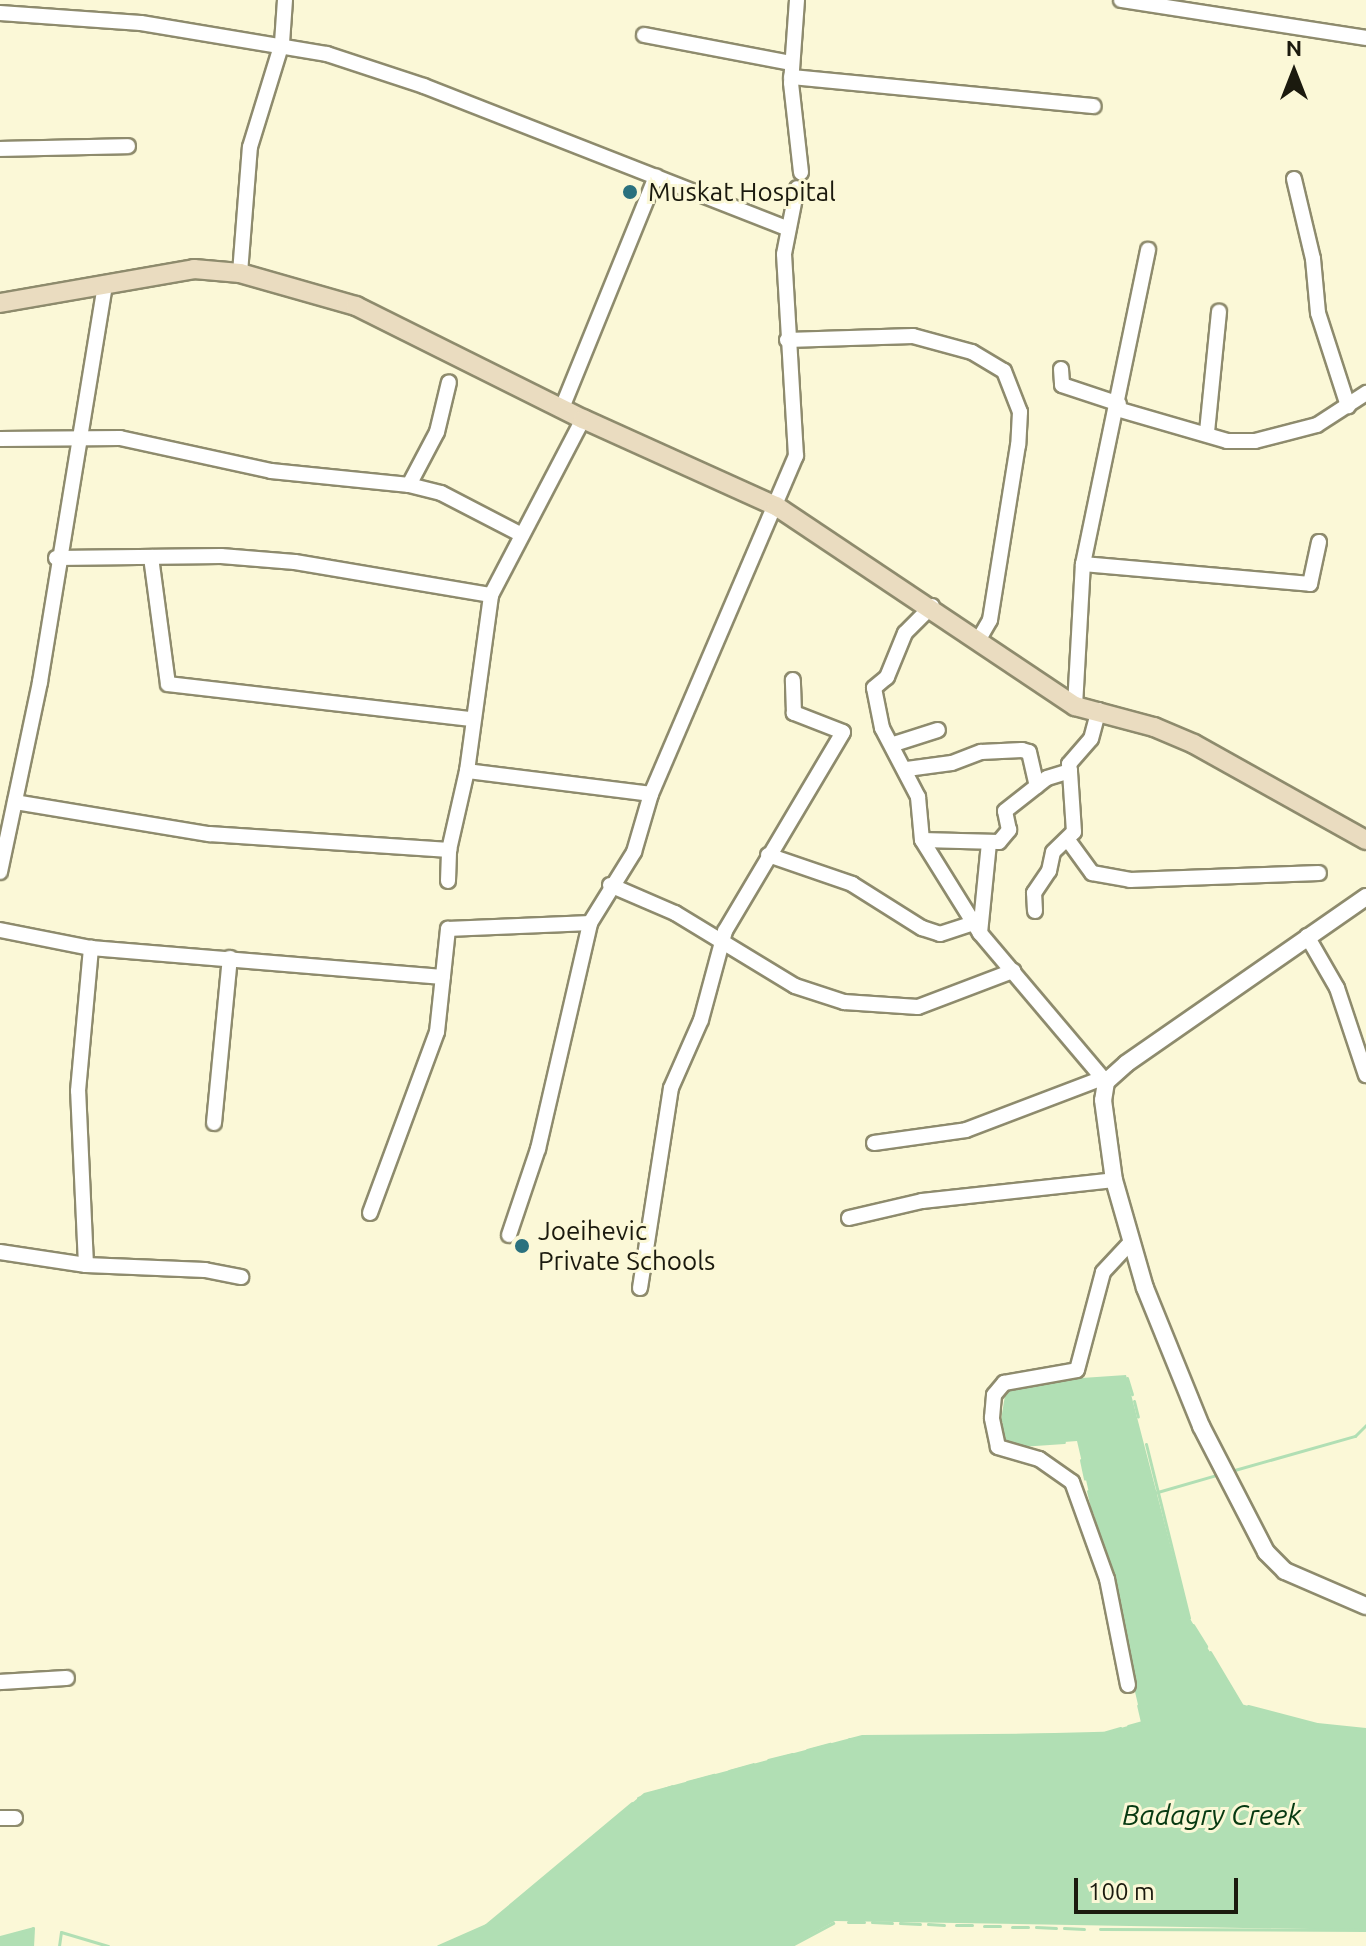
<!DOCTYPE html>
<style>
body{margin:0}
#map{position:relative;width:1366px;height:1946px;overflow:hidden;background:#fbf8d7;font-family:Ubuntu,sans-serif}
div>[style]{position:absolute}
.water>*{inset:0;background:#b1dfb4}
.stream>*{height:3px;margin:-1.5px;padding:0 1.5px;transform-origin:1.5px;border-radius:1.5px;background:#b1dfb4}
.roads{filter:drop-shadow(2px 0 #8e8b6d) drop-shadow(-2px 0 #8e8b6d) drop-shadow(0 2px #8e8b6d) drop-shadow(0 -2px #8e8b6d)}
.minor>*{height:14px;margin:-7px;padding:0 7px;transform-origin:7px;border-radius:7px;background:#fff}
.tertiary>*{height:16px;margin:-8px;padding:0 8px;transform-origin:8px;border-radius:8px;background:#fff}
.secondary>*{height:18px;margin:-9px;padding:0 9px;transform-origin:9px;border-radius:9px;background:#eadcc0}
.dots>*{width:22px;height:22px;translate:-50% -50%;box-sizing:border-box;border:4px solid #fbf8d7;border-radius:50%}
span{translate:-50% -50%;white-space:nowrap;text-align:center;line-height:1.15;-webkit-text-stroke:6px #fbf8d7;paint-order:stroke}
.poi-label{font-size:26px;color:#1b1a0e}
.left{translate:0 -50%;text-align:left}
.water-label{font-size:28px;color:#063911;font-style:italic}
.north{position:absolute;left:1254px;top:32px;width:80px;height:80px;-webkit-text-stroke:6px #fbf8d7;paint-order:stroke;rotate:0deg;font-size:22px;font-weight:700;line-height:32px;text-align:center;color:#1b1a0e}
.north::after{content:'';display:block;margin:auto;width:28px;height:36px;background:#1b1a0e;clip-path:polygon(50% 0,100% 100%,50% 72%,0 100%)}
.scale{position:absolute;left:1074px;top:1878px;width:164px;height:36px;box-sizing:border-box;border:4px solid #1b1a0e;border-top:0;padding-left:10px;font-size:24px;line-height:28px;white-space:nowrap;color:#1b1a0e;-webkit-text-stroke:6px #fbf8d7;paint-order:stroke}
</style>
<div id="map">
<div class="water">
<div style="clip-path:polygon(1126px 1375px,1189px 1617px,1241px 1704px,1317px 1724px,1366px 1729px,1366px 1930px,835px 1921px,790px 1946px,438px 1946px,486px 1925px,644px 1793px,862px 1735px,1103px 1733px,1142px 1722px,1077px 1441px,999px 1447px,1008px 1383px)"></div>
<div style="clip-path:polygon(33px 1928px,32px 1946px,0 1946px,0 1937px)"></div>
</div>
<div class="stream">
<div style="left:1127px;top:1378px;width:17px;rotate:73deg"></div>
<div style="left:1134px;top:1401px;width:16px;rotate:76deg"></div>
<div style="left:1002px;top:1420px;width:32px;rotate:-81deg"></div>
<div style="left:1146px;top:1444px;width:179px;rotate:76.1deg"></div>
<div style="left:1020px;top:1445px;width:44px;rotate:-3.9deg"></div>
<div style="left:1081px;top:1460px;width:19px;rotate:78deg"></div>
<div style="left:1231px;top:1471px;width:129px;rotate:-15.8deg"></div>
<div style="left:1355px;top:1436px;width:16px;rotate:-45deg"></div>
<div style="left:1088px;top:1491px;width:21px;rotate:76deg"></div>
<div style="left:1154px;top:1493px;width:69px;rotate:-16.1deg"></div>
<div style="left:1193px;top:1625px;width:25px;rotate:58deg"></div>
<div style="left:1210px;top:1652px;width:61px;rotate:59.2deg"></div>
<div style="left:1248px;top:1706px;width:71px;rotate:14.6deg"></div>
<div style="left:1317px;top:1724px;width:49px;rotate:5.8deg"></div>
<div style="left:1128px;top:1726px;width:15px;rotate:-16deg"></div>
<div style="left:1142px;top:1722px;width:17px;rotate:-103deg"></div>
<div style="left:849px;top:1739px;width:254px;rotate:-1.4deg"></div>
<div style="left:1103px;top:1733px;width:18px;rotate:-16deg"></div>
<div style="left:807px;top:1750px;width:24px;rotate:-15deg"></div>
<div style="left:768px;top:1760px;width:25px;rotate:-14deg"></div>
<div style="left:729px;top:1771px;width:25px;rotate:-16deg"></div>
<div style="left:687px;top:1782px;width:28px;rotate:-15deg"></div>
<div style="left:638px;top:1798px;width:36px;rotate:-19deg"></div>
<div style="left:848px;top:1922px;width:16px"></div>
<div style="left:872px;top:1922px;width:20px;rotate:3deg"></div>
<div style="left:900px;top:1923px;width:20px;rotate:3deg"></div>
<div style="left:928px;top:1924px;width:16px;rotate:4deg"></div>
<div style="left:956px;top:1925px;width:16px"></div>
<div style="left:984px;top:1926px;width:16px"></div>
<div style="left:1012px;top:1927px;width:16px"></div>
<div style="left:1036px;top:1927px;width:20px;rotate:3deg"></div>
<div style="left:1064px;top:1928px;width:20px;rotate:3deg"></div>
<div style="left:1100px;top:1929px;width:266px;rotate:0.2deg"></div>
<div style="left:0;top:1937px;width:34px;rotate:-15deg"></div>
<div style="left:33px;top:1928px;width:18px;rotate:93deg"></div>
<div style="left:59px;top:1946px;width:14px;rotate:-82deg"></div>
<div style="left:61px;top:1932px;width:49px;rotate:16.6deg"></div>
<div style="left:438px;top:1946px;width:52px;rotate:-23.6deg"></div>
<div style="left:486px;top:1925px;width:190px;rotate:-39.9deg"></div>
<div style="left:790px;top:1946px;width:49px;rotate:-28.1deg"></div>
</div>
<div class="roads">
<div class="minor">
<div style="left:797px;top:0;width:83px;rotate:94.1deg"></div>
<div style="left:791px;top:83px;width:90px;rotate:83.6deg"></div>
<div style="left:1121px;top:0;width:248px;rotate:8.8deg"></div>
<div style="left:0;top:13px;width:141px;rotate:4.1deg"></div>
<div style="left:141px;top:23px;width:189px;rotate:9.5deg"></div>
<div style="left:327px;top:54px;width:102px;rotate:18.3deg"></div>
<div style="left:424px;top:86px;width:391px;rotate:21.4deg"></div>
<div style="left:644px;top:35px;width:150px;rotate:10.8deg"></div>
<div style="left:791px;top:77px;width:304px;rotate:5.5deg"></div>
<div style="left:0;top:149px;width:128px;rotate:-1.3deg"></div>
<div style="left:1294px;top:179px;width:82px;rotate:76.6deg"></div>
<div style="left:1313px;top:259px;width:54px;rotate:84.7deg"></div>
<div style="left:1318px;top:313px;width:98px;rotate:72.1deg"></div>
<div style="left:240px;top:273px;width:126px;rotate:-85.5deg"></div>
<div style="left:250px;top:147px;width:109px;rotate:-72.9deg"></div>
<div style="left:282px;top:43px;width:43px;rotate:-86deg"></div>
<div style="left:787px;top:340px;width:126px;rotate:-1.8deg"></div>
<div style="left:913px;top:336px;width:61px;rotate:15.2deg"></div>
<div style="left:972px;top:352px;width:37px;rotate:31deg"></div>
<div style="left:1004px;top:371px;width:44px;rotate:68.7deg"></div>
<div style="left:1020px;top:412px;width:33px;rotate:93deg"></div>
<div style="left:1018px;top:445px;width:177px;rotate:99.1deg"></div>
<div style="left:990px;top:620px;width:22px;rotate:120deg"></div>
<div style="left:1061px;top:369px;width:16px;rotate:86deg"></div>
<div style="left:1062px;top:385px;width:60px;rotate:18.4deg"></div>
<div style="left:562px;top:408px;width:250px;rotate:-67.9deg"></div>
<div style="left:1117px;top:409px;width:115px;rotate:16.2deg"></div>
<div style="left:1227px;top:441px;width:28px"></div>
<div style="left:1255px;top:441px;width:64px;rotate:-14.5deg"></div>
<div style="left:1317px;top:425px;width:59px;rotate:-33.1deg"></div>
<div style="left:1207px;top:432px;width:121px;rotate:-84.3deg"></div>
<div style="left:0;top:439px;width:120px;rotate:-0.5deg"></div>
<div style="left:120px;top:438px;width:155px;rotate:12.3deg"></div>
<div style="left:271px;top:471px;width:139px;rotate:5.8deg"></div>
<div style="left:409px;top:485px;width:33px;rotate:14deg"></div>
<div style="left:441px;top:493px;width:91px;rotate:27.4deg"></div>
<div style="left:409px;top:485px;width:60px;rotate:-62.2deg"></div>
<div style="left:437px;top:432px;width:51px;rotate:-76.5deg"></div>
<div style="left:151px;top:557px;width:128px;rotate:82.4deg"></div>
<div style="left:168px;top:684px;width:305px;rotate:6.6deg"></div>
<div style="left:56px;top:558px;width:165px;rotate:-0.7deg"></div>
<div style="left:221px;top:556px;width:74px;rotate:4.6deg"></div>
<div style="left:295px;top:562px;width:199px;rotate:9.6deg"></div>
<div style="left:1083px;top:564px;width:228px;rotate:5deg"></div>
<div style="left:1310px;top:584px;width:43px;rotate:-77.9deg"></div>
<div style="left:932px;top:606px;width:38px;rotate:135deg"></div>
<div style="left:905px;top:633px;width:48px;rotate:112.2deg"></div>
<div style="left:887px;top:677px;width:17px;rotate:140deg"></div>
<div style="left:874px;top:688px;width:41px;rotate:78.7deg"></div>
<div style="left:882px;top:728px;width:78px;rotate:62.4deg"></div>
<div style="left:918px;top:797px;width:43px;rotate:84.7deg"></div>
<div style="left:922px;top:840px;width:110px;rotate:58.1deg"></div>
<div style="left:980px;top:933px;width:195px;rotate:49.8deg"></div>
<div style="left:1075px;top:706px;width:142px;rotate:-86.8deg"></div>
<div style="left:1083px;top:564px;width:321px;rotate:-78.3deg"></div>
<div style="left:894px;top:744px;width:46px;rotate:-17.7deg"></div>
<div style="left:907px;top:769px;width:45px;rotate:-7.6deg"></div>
<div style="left:952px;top:763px;width:31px;rotate:-21deg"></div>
<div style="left:981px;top:752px;width:41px;rotate:-2.8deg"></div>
<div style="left:1022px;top:750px;width:7px;rotate:16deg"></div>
<div style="left:1029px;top:752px;width:35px;rotate:77deg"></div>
<div style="left:467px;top:771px;width:185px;rotate:7.1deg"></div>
<div style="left:15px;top:802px;width:197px;rotate:9.4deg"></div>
<div style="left:209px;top:834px;width:241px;rotate:3.8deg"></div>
<div style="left:922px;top:840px;width:77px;rotate:1.5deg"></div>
<div style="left:999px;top:842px;width:16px;rotate:-50deg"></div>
<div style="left:1009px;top:830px;width:19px;rotate:-102deg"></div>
<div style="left:1005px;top:811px;width:53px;rotate:-38.2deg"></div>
<div style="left:1047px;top:778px;width:24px;rotate:-17deg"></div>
<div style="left:1070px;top:771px;width:7px;rotate:-98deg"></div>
<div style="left:1069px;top:764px;width:33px;rotate:-49deg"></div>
<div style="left:1091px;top:739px;width:30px;rotate:-75deg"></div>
<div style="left:1068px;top:840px;width:41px;rotate:54deg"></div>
<div style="left:1092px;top:873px;width:39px;rotate:10deg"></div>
<div style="left:1130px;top:880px;width:189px;rotate:-2.1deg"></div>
<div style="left:768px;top:855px;width:89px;rotate:19deg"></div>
<div style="left:852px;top:884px;width:83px;rotate:32.2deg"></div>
<div style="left:922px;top:928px;width:19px;rotate:18deg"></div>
<div style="left:940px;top:934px;width:35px;rotate:-18deg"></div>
<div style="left:0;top:872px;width:194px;rotate:-78.1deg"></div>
<div style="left:40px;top:682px;width:404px;rotate:-80.7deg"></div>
<div style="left:448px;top:881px;width:31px;rotate:-88deg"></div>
<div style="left:449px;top:850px;width:81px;rotate:-77.2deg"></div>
<div style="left:467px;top:771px;width:178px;rotate:-82.2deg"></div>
<div style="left:491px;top:595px;width:199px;rotate:-62.4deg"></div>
<div style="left:610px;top:885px;width:71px;rotate:23.3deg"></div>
<div style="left:675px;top:913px;width:140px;rotate:31.3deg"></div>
<div style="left:795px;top:986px;width:52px;rotate:18.1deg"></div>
<div style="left:844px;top:1002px;width:74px;rotate:3.9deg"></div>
<div style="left:918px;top:1007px;width:102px;rotate:-20.8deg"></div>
<div style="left:1035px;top:911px;width:18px;rotate:-93deg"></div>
<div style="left:1034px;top:893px;width:27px;rotate:-56deg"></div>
<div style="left:1049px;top:871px;width:19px;rotate:-78deg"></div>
<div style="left:1053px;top:852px;width:29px;rotate:-44deg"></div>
<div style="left:1074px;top:832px;width:61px;rotate:-93.8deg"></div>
<div style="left:0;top:930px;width:93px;rotate:11.2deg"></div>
<div style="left:91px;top:948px;width:353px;rotate:4.7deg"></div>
<div style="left:980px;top:933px;width:90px;rotate:-84.3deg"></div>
<div style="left:1307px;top:936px;width:60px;rotate:60deg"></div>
<div style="left:1337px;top:988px;width:92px;rotate:71.6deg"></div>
<div style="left:214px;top:1123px;width:166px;rotate:-84.5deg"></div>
<div style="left:874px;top:1143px;width:93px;rotate:-8deg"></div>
<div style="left:966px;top:1130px;width:147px;rotate:-20.8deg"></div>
<div style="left:370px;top:1213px;width:193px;rotate:-69.7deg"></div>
<div style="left:437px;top:1032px;width:104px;rotate:-83.9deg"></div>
<div style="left:448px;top:929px;width:142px;rotate:-2.4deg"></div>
<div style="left:849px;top:1218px;width:75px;rotate:-13.1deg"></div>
<div style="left:922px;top:1201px;width:193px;rotate:-6.2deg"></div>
<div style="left:509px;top:1235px;width:91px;rotate:-71.4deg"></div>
<div style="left:538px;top:1149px;width:232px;rotate:-77deg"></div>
<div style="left:590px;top:923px;width:84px;rotate:-58.2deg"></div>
<div style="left:634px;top:852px;width:60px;rotate:-73.7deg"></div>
<div style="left:651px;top:794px;width:368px;rotate:-66.8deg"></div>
<div style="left:796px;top:456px;width:202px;rotate:-93.4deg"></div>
<div style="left:784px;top:254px;width:67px;rotate:-78.9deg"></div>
<div style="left:0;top:1252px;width:87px;rotate:8.6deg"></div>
<div style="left:86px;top:1265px;width:119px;rotate:2.4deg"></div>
<div style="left:205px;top:1270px;width:37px;rotate:11deg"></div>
<div style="left:86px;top:1265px;width:174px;rotate:-92.6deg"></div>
<div style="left:78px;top:1091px;width:144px;rotate:-84.8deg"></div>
<div style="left:640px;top:1288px;width:202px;rotate:-81.2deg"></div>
<div style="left:671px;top:1088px;width:74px;rotate:-66.2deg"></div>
<div style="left:701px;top:1020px;width:92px;rotate:-74.9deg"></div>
<div style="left:725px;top:931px;width:231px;rotate:-59.3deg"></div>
<div style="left:843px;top:732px;width:53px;rotate:-158.8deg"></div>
<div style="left:794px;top:713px;width:33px;rotate:-92deg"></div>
<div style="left:0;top:1682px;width:67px;rotate:-3.4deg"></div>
<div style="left:1128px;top:1685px;width:108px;rotate:-101.2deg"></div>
<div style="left:1107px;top:1579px;width:103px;rotate:-109.8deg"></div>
<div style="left:1072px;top:1482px;width:40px;rotate:-145.1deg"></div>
<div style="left:1039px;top:1459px;width:43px;rotate:-163.7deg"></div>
<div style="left:998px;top:1447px;width:30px;rotate:-102deg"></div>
<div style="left:992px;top:1418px;width:23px;rotate:-85deg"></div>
<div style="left:994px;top:1395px;width:16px;rotate:-50deg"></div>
<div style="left:1004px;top:1383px;width:74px;rotate:-10.1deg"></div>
<div style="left:1077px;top:1370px;width:101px;rotate:-75.1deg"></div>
<div style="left:1103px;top:1272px;width:40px;rotate:-47deg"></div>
<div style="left:0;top:1818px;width:15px"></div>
</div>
<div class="tertiary">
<div style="left:1366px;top:897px;width:292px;rotate:145.2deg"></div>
<div style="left:1126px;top:1064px;width:27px;rotate:138deg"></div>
<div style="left:1106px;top:1082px;width:18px;rotate:99deg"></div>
<div style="left:1103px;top:1100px;width:81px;rotate:82.2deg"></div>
<div style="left:1114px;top:1180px;width:112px;rotate:74deg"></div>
<div style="left:1145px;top:1288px;width:149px;rotate:67.9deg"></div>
<div style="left:1201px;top:1426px;width:142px;rotate:62.7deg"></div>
<div style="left:1266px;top:1552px;width:27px;rotate:45deg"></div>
<div style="left:1285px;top:1571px;width:88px;rotate:23.4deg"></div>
</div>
<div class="secondary">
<div style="left:0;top:303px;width:197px;rotate:-9.9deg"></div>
<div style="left:194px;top:269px;width:46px;rotate:5deg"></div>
<div style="left:240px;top:273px;width:121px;rotate:15.9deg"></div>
<div style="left:356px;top:306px;width:254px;rotate:26.5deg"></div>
<div style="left:583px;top:419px;width:212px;rotate:24.3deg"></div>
<div style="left:776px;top:506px;width:360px;rotate:33.8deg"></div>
<div style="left:1075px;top:706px;width:82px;rotate:14.9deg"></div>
<div style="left:1154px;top:727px;width:43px;rotate:23deg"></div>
<div style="left:1194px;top:744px;width:197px;rotate:29.2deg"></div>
</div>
</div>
<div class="dots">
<div style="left:630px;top:192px;background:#2a717e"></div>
<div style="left:522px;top:1246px;background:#2a717e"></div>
</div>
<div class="poi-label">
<span class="left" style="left:648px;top:192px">Muskat Hospital</span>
<span class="left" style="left:538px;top:1246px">Joeihevic<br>Private Schools</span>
</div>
<div class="water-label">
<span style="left:1212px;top:1815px">Badagry Creek</span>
</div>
<div class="north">N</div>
<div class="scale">100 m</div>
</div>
